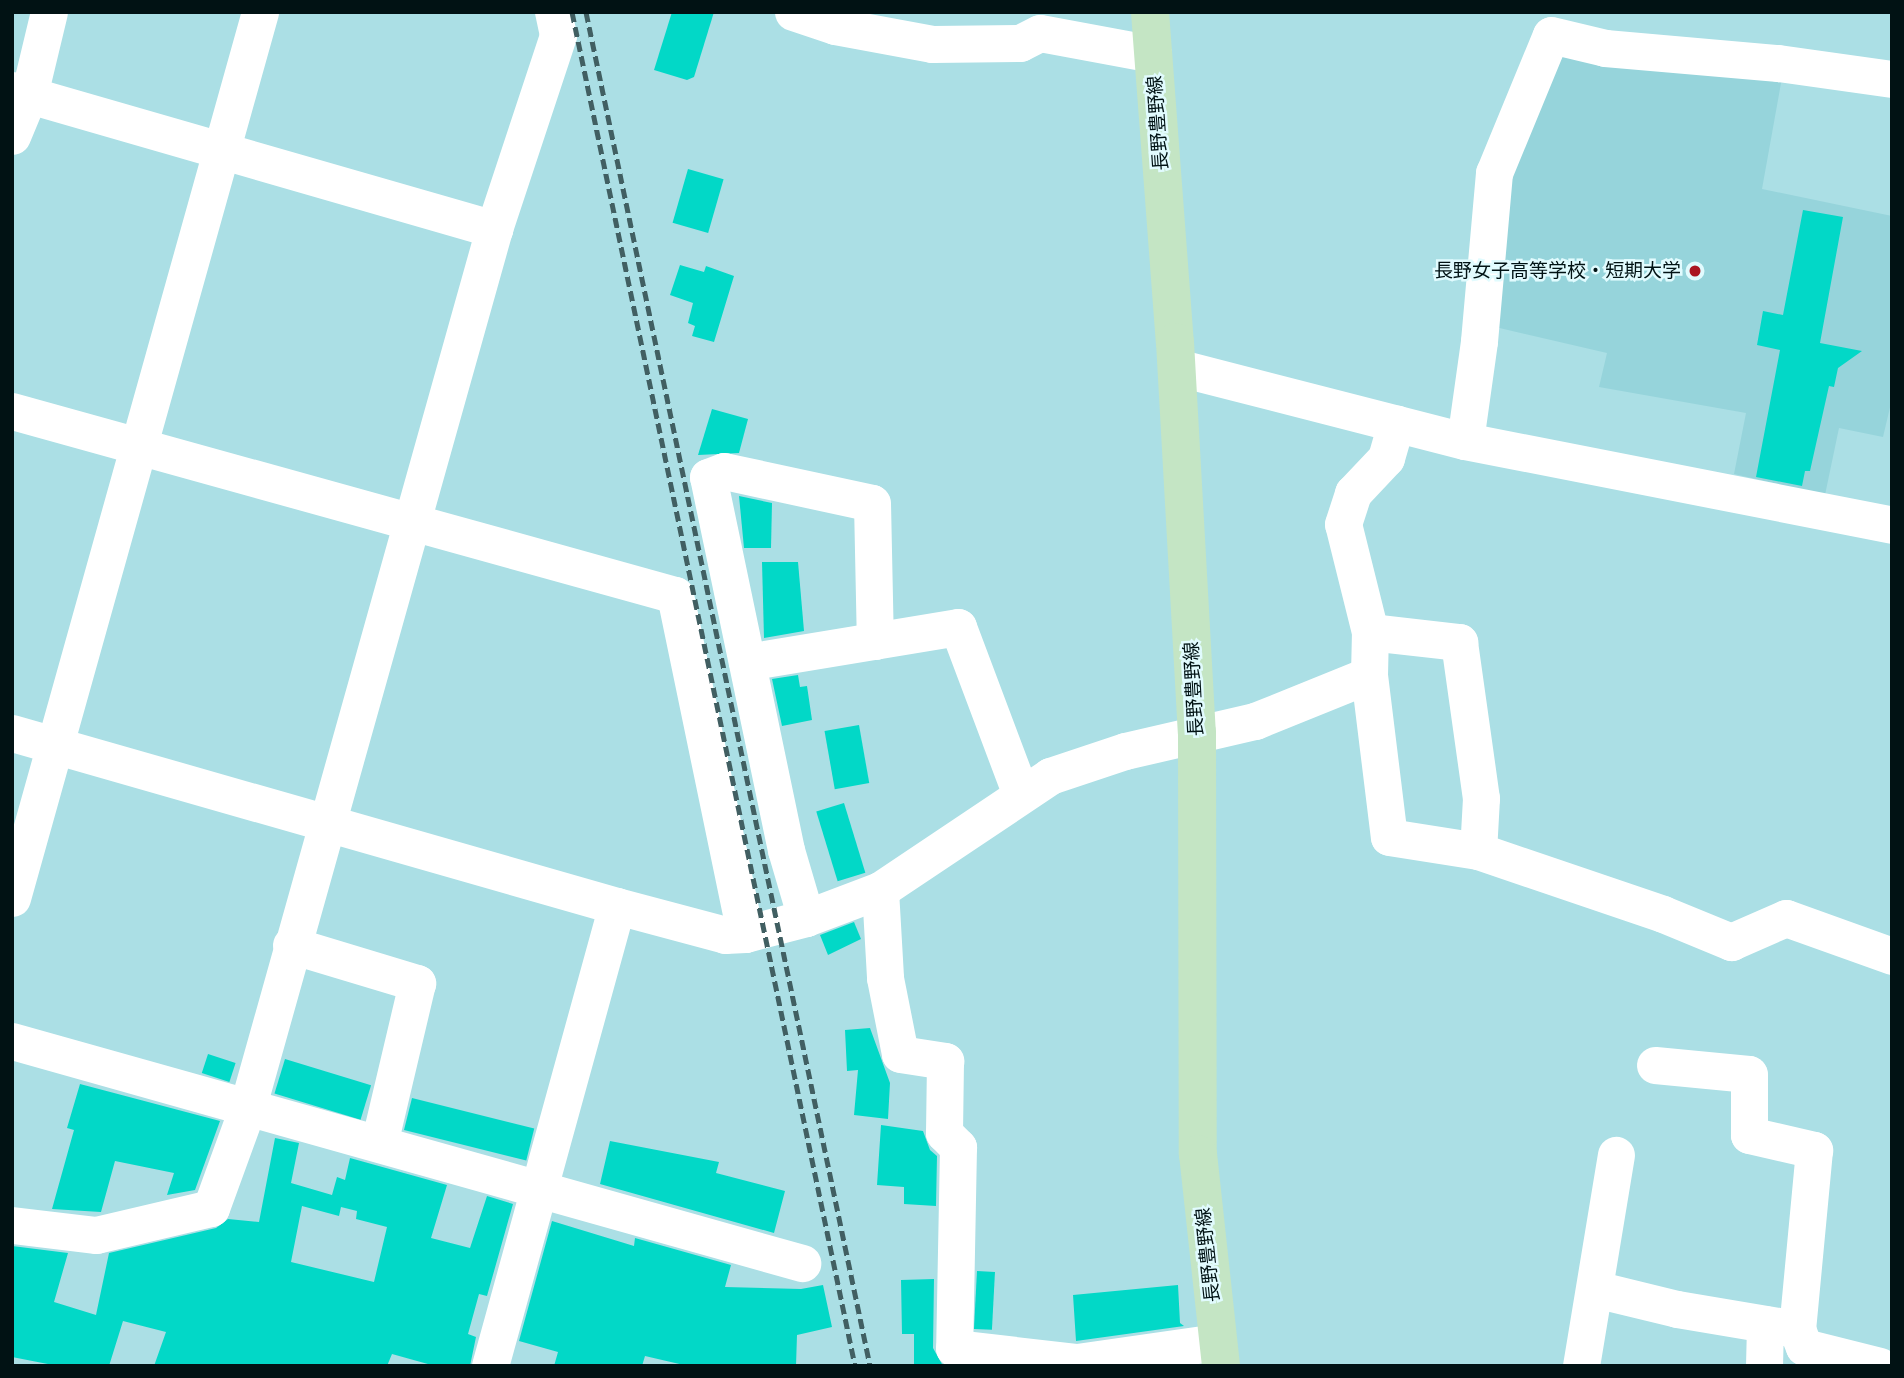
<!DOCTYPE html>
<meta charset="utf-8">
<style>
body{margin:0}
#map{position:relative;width:1904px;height:1378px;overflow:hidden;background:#abdfe5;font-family:Poppins,"Noto Sans JP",sans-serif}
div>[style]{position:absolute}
.built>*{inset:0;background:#96d4db}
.building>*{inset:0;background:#02d8c7;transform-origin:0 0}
.minor>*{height:37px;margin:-18.5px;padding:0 18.5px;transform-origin:18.5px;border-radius:18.5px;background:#fff}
.major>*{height:38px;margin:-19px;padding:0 19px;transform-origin:19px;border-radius:19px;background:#c4e5c4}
.rail>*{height:5px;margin-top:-2.5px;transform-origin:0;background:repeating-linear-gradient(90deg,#415f62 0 10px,transparent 0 15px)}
.dots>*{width:19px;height:19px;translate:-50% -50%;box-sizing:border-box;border:4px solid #e1fbfe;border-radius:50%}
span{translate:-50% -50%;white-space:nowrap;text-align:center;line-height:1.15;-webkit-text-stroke:5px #e1fbfe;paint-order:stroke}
.street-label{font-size:19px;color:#011214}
.poi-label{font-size:19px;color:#011214}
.right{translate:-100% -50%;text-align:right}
.frame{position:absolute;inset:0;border:14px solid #011214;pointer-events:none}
</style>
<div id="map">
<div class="built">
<div style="clip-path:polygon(1556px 51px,1783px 72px,1762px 189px,1892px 216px,1892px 399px,1883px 437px,1839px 428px,1825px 495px,1734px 474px,1746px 413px,1599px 387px,1607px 353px,1491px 326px,1512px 158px)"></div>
</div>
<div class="building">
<div style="clip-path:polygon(672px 12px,714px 12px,694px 77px,687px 80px,654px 70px)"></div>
<div style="left:688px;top:169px;width:37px;height:56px;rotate:16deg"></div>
<div style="clip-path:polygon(1803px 210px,1843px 217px,1820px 343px,1862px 351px,1838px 368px,1834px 387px,1829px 386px,1810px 471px,1805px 471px,1802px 486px,1756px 477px,1780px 350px,1757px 345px,1763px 311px,1783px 315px)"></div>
<div style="clip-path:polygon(680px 265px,704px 272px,706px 266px,734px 276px,714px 342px,692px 336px,695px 326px,688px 323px,693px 303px,670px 295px)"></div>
<div style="clip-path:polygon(712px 409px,748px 419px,739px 453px,698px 455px)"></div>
<div style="clip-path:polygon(739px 496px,772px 503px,771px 548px,744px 548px)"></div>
<div style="clip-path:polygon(762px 562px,798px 562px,804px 631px,764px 638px)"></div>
<div style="clip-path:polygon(798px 675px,800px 687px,807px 686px,812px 720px,782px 726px,772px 679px)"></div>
<div style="left:859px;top:725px;width:59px;height:35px;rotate:80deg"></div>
<div style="left:844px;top:803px;width:73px;height:29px;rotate:73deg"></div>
<div style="clip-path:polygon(854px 922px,861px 939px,828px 955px,820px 935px)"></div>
<div style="clip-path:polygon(870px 1028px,890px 1083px,888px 1119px,854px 1115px,858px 1070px,847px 1071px,845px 1030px)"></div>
<div style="left:208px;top:1054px;width:29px;height:20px;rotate:18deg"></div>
<div style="left:285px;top:1059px;width:90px;height:36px;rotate:17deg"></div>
<div style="clip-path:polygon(80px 1084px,220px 1121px,195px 1190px,167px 1195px,174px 1173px,115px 1161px,101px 1212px,52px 1209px,74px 1130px,67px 1128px)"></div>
<div style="left:412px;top:1098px;width:126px;height:33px;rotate:14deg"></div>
<div style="clip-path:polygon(881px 1125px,923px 1131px,930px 1150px,937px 1156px,936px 1206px,904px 1204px,904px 1187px,877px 1185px)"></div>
<div style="clip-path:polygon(evenodd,275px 1138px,299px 1143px,291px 1183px,332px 1195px,337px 1177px,345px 1180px,350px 1158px,447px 1185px,431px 1238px,470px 1248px,487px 1196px,513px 1204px,487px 1296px,479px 1294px,468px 1334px,476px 1337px,470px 1366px,435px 1366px,392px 1354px,387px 1366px,154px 1366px,166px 1332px,123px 1321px,109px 1366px,58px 1366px,12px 1357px,12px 1246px,68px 1253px,54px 1302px,96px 1315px,109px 1253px,216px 1228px,228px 1219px,259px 1222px,275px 1138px,302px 1206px,339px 1216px,341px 1207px,357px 1211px,356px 1219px,387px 1227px,374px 1282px,291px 1262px,302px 1206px)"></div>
<div style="clip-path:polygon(610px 1141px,719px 1162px,716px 1173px,785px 1191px,774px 1233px,600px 1184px)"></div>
<div style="clip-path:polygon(552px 1221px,634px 1246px,635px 1238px,731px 1265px,725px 1287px,801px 1289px,823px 1285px,832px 1327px,797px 1335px,796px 1366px,688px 1366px,645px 1356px,642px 1366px,554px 1366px,558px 1352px,519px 1341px)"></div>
<div style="left:977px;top:1271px;width:18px;height:58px;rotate:3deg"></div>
<div style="clip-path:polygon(934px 1279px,933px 1348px,943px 1366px,914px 1366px,914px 1334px,902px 1334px,901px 1280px)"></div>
<div style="clip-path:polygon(1178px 1285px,1180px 1323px,1184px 1326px,1076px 1341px,1073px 1295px)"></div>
</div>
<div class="minor">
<div style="left:793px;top:12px;width:44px;rotate:18.4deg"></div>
<div style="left:835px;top:26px;width:99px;rotate:10.5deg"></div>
<div style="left:932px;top:44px;width:88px;rotate:-0.7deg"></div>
<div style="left:1020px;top:43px;width:22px;rotate:-27deg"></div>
<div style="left:1040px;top:33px;width:115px;rotate:10.5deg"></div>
<div style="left:12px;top:90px;width:502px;rotate:16.09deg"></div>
<div style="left:12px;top:136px;width:44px;rotate:-67.5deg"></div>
<div style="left:29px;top:95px;width:85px;rotate:-76.5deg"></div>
<div style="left:1176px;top:367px;width:298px;rotate:14.4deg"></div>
<div style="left:1465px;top:441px;width:435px;rotate:11.1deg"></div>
<div style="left:12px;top:411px;width:688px;rotate:15.51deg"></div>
<div style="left:675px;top:595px;width:346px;rotate:78.3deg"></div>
<div style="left:1465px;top:441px;width:101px;rotate:-82deg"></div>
<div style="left:1479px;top:341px;width:169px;rotate:-84.9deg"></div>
<div style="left:1494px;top:173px;width:149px;rotate:-67.6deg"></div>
<div style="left:1551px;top:35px;width:56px;rotate:13.5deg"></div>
<div style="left:1605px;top:48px;width:174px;rotate:5deg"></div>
<div style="left:1778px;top:63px;width:115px;rotate:8deg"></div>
<div style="left:1370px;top:632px;width:111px;rotate:-104deg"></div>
<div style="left:1343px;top:524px;width:33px;rotate:-72deg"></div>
<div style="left:1353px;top:493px;width:48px;rotate:-46.7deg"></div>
<div style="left:1386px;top:458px;width:36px;rotate:-74deg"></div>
<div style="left:747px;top:662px;width:214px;rotate:-9.4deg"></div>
<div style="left:958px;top:627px;width:179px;rotate:69.4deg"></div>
<div style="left:1369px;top:675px;width:43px;rotate:-88.7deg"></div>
<div style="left:1370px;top:632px;width:90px;rotate:6.4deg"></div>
<div style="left:1459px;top:642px;width:158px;rotate:82deg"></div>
<div style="left:1481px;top:798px;width:53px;rotate:93.2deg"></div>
<div style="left:12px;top:733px;width:629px;rotate:15.96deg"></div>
<div style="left:617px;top:906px;width:112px;rotate:15deg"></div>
<div style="left:725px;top:935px;width:20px;rotate:-3deg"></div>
<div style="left:745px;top:934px;width:63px;rotate:-14.7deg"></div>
<div style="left:806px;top:918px;width:79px;rotate:-20.7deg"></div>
<div style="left:880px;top:890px;width:205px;rotate:-33.8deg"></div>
<div style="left:1050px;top:776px;width:79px;rotate:-18.4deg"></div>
<div style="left:1125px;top:751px;width:133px;rotate:-13deg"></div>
<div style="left:1255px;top:721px;width:123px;rotate:-22deg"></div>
<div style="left:1369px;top:675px;width:163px;rotate:83deg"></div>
<div style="left:1389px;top:837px;width:90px;rotate:8.9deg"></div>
<div style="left:1478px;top:851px;width:195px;rotate:18.8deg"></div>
<div style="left:1663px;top:914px;width:74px;rotate:22.4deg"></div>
<div style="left:1731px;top:942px;width:60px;rotate:-23.6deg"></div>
<div style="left:1786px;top:918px;width:113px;rotate:19.7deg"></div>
<div style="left:880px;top:890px;width:88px;rotate:86.7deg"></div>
<div style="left:885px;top:978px;width:77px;rotate:78.8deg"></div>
<div style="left:900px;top:1054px;width:46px;rotate:8.8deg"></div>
<div style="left:945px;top:1061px;width:72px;rotate:90.8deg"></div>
<div style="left:944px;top:1133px;width:20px;rotate:45deg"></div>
<div style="left:958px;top:1147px;width:201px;rotate:91.1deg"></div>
<div style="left:954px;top:1348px;width:124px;rotate:6.5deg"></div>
<div style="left:1077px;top:1362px;width:141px;rotate:-8.1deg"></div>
<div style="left:12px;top:898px;width:920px;rotate:-74.36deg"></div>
<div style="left:806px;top:918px;width:71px;rotate:-106.4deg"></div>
<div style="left:786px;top:850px;width:381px;rotate:-101.8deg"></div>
<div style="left:708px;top:477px;width:17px;rotate:-21deg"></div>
<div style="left:724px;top:471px;width:151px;rotate:12.2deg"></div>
<div style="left:872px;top:503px;width:138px;rotate:88.8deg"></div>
<div style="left:291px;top:945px;width:132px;rotate:16.8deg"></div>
<div style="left:417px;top:983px;width:165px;rotate:103.3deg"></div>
<div style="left:12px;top:1041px;width:821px;rotate:15.7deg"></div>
<div style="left:1655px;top:1065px;width:94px;rotate:5.5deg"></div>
<div style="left:1749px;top:1074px;width:61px;rotate:90deg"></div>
<div style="left:1749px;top:1135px;width:67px;rotate:13deg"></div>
<div style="left:1814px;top:1150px;width:180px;rotate:95.4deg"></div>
<div style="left:1797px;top:1329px;width:19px;rotate:69deg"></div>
<div style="left:1804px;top:1347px;width:78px;rotate:14deg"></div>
<div style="left:12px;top:1225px;width:85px;rotate:6.8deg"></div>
<div style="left:96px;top:1235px;width:118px;rotate:-13.2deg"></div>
<div style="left:211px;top:1208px;width:105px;rotate:-70deg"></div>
<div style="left:247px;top:1109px;width:914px;rotate:-74.32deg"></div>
<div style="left:494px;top:229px;width:204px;rotate:-71.7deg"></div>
<div style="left:558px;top:35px;width:24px;rotate:-102deg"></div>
<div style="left:1595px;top:1289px;width:84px;rotate:13.7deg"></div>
<div style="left:1677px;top:1309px;width:122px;rotate:9.5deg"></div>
<div style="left:490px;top:1366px;width:477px;rotate:-74.6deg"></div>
<div style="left:1581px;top:1366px;width:214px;rotate:-80.6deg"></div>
<div style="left:1764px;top:1366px;width:42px;rotate:-88.6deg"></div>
</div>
<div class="major">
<div style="left:1150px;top:12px;width:331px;rotate:85.7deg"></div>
<div style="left:1175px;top:342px;width:391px;rotate:86.8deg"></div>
<div style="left:1197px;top:732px;width:422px;rotate:89.9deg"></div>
<div style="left:1198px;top:1154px;width:213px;rotate:83.8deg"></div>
</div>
<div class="rail">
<div style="left:572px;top:12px;width:1383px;rotate:78.19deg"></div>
<div style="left:586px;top:12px;width:1383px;rotate:78.15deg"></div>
</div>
<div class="dots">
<div style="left:1695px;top:271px;background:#aa1622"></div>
</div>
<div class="street-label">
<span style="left:1158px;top:123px;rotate:-94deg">長野豊野線</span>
<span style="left:1194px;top:689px;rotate:-93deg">長野豊野線</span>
<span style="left:1208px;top:1255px;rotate:-96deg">長野豊野線</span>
</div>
<div class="poi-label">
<span class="right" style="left:1681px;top:271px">長野女子高等学校・短期大学</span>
</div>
<div class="frame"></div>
</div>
